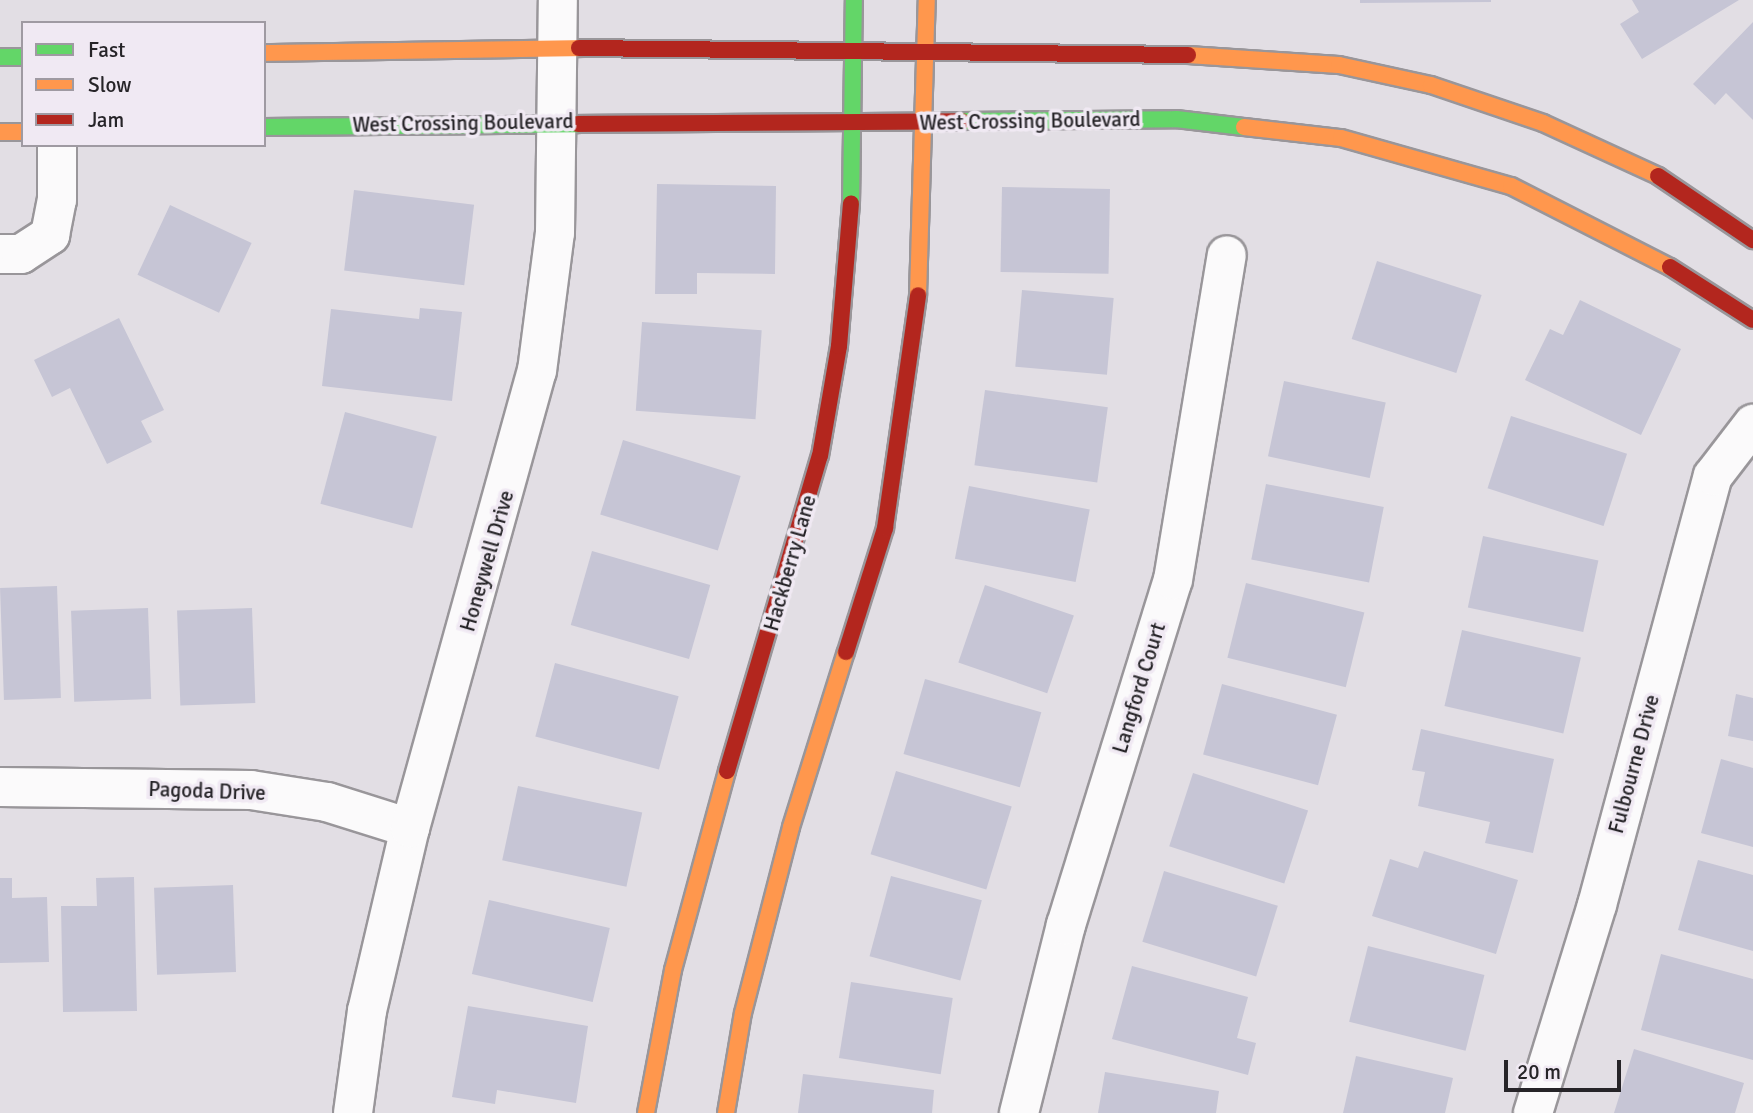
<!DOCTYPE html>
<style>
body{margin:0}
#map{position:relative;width:1753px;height:1113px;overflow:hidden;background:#e2dee4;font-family:Signika,sans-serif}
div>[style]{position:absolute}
.building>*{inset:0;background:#c6c5d5;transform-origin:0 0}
.roads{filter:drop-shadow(2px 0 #99969a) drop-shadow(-2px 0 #99969a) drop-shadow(0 2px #99969a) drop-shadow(0 -2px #99969a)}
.street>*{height:38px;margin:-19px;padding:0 19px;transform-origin:19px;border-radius:19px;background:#fbfafb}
.fast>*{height:16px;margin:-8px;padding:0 8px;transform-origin:8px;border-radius:8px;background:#63d668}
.slow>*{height:16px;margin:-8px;padding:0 8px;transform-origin:8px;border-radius:8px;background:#ff974d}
.jam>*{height:16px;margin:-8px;padding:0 8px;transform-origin:8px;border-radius:8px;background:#b3261e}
span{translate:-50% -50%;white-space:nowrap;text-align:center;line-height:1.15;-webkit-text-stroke:7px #f0e9f3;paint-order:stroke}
.street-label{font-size:21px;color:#262428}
.legend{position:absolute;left:21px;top:21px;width:245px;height:126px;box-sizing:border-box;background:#f0e9f3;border:2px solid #9f9aa2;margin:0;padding:9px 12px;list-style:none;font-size:21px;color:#262428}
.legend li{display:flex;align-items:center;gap:14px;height:35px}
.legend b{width:35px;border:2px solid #9f9aa2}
.scale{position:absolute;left:1504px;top:1060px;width:117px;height:32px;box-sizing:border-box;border:4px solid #262428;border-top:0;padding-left:9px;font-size:21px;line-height:24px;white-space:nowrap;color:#262428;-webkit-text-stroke:5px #f0e9f3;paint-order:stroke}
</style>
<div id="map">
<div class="building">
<div style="clip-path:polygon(1360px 0,1491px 0,1491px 2px,1360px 3px)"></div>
<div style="clip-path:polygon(1632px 0,1739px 0,1642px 59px,1620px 24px,1639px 12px)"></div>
<div style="clip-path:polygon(1753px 22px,1753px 120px,1726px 93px,1715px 105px,1693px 84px)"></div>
<div style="clip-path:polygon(657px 184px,776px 186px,775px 274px,697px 273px,697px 294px,655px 294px)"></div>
<div style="left:1002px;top:187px;width:108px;height:85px;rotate:1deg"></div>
<div style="left:354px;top:190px;width:121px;height:81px;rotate:7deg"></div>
<div style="left:170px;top:205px;width:90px;height:77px;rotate:25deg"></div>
<div style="left:1377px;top:261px;width:110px;height:82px;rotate:18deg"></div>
<div style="left:1022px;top:290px;width:92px;height:77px;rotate:5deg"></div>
<div style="clip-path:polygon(1580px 300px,1681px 349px,1641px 435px,1525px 380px,1550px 329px,1563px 335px)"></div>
<div style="clip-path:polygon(420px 308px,462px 312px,452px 401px,322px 386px,331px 309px,419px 319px)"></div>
<div style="clip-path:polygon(119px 318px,164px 410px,141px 421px,152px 442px,107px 464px,70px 388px,52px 397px,34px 360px)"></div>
<div style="left:642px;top:322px;width:120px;height:89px;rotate:4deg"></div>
<div style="left:1284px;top:381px;width:104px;height:77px;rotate:12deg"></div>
<div style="left:985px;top:390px;width:124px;height:76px;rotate:8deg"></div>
<div style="left:345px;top:412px;width:95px;height:95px;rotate:15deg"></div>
<div style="left:1511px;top:416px;width:122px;height:76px;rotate:18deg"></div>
<div style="left:623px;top:440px;width:123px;height:78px;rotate:17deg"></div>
<div style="left:1266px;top:484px;width:120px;height:77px;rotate:11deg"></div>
<div style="left:969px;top:486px;width:123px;height:74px;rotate:11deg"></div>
<div style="left:1483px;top:536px;width:118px;height:73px;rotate:12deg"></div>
<div style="left:592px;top:551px;width:123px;height:77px;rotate:16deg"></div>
<div style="left:1246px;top:583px;width:122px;height:77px;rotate:14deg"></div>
<div style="left:985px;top:585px;width:94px;height:82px;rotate:19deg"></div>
<div style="left:57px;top:586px;width:112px;height:57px;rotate:88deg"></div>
<div style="left:148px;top:608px;width:91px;height:77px;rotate:88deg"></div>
<div style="left:252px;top:608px;width:95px;height:75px;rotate:88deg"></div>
<div style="left:1462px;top:630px;width:122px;height:78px;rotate:13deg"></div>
<div style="left:555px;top:663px;width:128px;height:76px;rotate:15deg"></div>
<div style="left:925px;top:679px;width:121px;height:78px;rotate:16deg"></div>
<div style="left:1222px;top:684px;width:119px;height:73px;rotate:15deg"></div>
<div style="clip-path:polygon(1736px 694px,1753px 698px,1753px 741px,1728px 736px)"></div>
<div style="clip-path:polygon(1421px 729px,1554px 759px,1533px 853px,1485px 843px,1490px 822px,1418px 806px,1425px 772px,1412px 770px)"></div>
<div style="clip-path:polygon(1721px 759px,1753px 768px,1753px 847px,1701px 833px)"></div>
<div style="left:896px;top:771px;width:121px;height:87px;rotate:17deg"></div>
<div style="left:1193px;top:773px;width:121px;height:77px;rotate:18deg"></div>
<div style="left:518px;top:786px;width:127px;height:76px;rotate:12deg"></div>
<div style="clip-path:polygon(1424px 851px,1518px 880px,1496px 954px,1372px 916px,1390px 859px,1418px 868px)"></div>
<div style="clip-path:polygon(1698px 860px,1753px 875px,1753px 951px,1678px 930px)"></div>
<div style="left:1164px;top:871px;width:119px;height:74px;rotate:17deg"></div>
<div style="left:891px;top:876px;width:94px;height:83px;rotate:15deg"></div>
<div style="clip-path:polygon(134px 877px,137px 1011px,63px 1012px,61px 906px,97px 906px,96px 878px)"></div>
<div style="clip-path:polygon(0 878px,12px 878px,12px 898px,47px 897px,49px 962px,0 963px)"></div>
<div style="left:233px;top:885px;width:87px;height:79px;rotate:88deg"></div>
<div style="left:489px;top:900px;width:124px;height:76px;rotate:13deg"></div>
<div style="left:1368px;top:946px;width:120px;height:78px;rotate:14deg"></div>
<div style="clip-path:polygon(1661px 954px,1753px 979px,1753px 1060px,1641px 1030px)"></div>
<div style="clip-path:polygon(1132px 966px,1248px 997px,1237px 1038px,1256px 1043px,1248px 1075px,1112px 1039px)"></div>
<div style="left:851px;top:982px;width:103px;height:77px;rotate:9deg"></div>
<div style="clip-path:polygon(468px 1006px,588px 1026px,576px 1103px,497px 1090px,495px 1104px,452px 1097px)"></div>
<div style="clip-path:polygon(1634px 1049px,1744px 1083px,1735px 1113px,1614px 1113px)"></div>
<div style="clip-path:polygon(1356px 1056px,1453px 1078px,1445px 1113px,1343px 1113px)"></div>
<div style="clip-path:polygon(1105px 1072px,1219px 1091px,1216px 1113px,1098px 1113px)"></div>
<div style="clip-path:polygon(803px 1074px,934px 1090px,932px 1113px,798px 1113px)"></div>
</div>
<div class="roads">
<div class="street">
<div style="left:0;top:254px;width:21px"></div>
<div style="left:21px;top:254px;width:35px;rotate:-33deg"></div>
<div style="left:50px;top:235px;width:36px;rotate:-79deg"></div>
<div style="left:57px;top:200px;width:55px;rotate:-90deg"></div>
<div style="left:0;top:787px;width:251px;rotate:0.7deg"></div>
<div style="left:251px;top:790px;width:77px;rotate:9deg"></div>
<div style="left:327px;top:802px;width:87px;rotate:17.4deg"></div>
<div style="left:353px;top:1113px;width:103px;rotate:-82.2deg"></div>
<div style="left:367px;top:1011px;width:188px;rotate:-76.8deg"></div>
<div style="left:410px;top:828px;width:474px;rotate:-74.5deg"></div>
<div style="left:537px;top:371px;width:139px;rotate:-82.6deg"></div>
<div style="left:555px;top:233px;width:233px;rotate:-89.3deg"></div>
<div style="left:1019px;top:1113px;width:194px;rotate:-76deg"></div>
<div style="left:1066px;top:925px;width:361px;rotate:-72.8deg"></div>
<div style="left:1173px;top:580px;width:329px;rotate:-80.6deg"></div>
<div style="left:1533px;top:1113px;width:218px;rotate:-72.9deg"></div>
<div style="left:1597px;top:905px;width:444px;rotate:-74.9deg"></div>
<div style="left:1713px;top:476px;width:66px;rotate:-52.4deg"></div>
</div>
<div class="fast">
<div style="left:0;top:57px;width:23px"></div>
<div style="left:962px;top:121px;width:214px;rotate:-0.5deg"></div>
<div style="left:1176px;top:119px;width:68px;rotate:6.7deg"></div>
<div style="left:264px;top:127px;width:314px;rotate:-0.5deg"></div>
<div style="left:851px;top:204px;width:204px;rotate:-89.2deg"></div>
</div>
<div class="slow">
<div style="left:264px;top:53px;width:315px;rotate:-0.9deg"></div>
<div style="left:1188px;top:55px;width:151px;rotate:3.8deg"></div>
<div style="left:1339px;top:65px;width:94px;rotate:12.3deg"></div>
<div style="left:1431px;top:85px;width:118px;rotate:18.7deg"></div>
<div style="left:1543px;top:123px;width:127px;rotate:24.7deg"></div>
<div style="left:1244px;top:127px;width:98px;rotate:6.5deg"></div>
<div style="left:1341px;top:138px;width:177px;rotate:15.8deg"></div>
<div style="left:1511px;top:186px;width:178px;rotate:27deg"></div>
<div style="left:0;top:132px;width:23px"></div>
<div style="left:918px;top:295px;width:295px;rotate:-88.3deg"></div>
<div style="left:646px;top:1113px;width:146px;rotate:-79.3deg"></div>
<div style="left:673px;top:970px;width:206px;rotate:-74.8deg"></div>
<div style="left:726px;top:1113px;width:101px;rotate:-80.4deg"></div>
<div style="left:743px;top:1013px;width:192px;rotate:-75.5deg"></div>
<div style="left:791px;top:827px;width:183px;rotate:-72.6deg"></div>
</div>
<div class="jam">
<div style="left:579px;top:48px;width:609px;rotate:0.66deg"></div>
<div style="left:578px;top:124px;width:384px;rotate:-0.4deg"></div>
<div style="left:1658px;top:176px;width:115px;rotate:34deg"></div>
<div style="left:1670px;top:267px;width:98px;rotate:32.6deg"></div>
<div style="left:846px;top:652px;width:130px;rotate:-72.5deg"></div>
<div style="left:885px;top:528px;width:235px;rotate:-81.9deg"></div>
<div style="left:727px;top:771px;width:328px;rotate:-73.6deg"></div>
<div style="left:820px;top:456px;width:112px;rotate:-80.2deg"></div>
<div style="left:839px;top:346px;width:143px;rotate:-85.2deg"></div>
</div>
</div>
<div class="street-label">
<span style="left:1030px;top:121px;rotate:-1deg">West Crossing Boulevard</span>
<span style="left:463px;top:123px;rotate:-1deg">West Crossing Boulevard</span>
<span style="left:487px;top:561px;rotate:-74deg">Honeywell Drive</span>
<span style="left:790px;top:563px;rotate:-74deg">Hackberry Lane</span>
<span style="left:1139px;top:688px;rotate:-73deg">Langford Court</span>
<span style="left:1634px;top:764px;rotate:-75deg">Fulbourne Drive</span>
<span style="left:207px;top:791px;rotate:2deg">Pagoda Drive</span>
</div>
<ul class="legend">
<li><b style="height:9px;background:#63d668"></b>Fast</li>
<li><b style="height:9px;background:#ff974d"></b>Slow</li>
<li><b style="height:9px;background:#b3261e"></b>Jam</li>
</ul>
<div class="scale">20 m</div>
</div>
